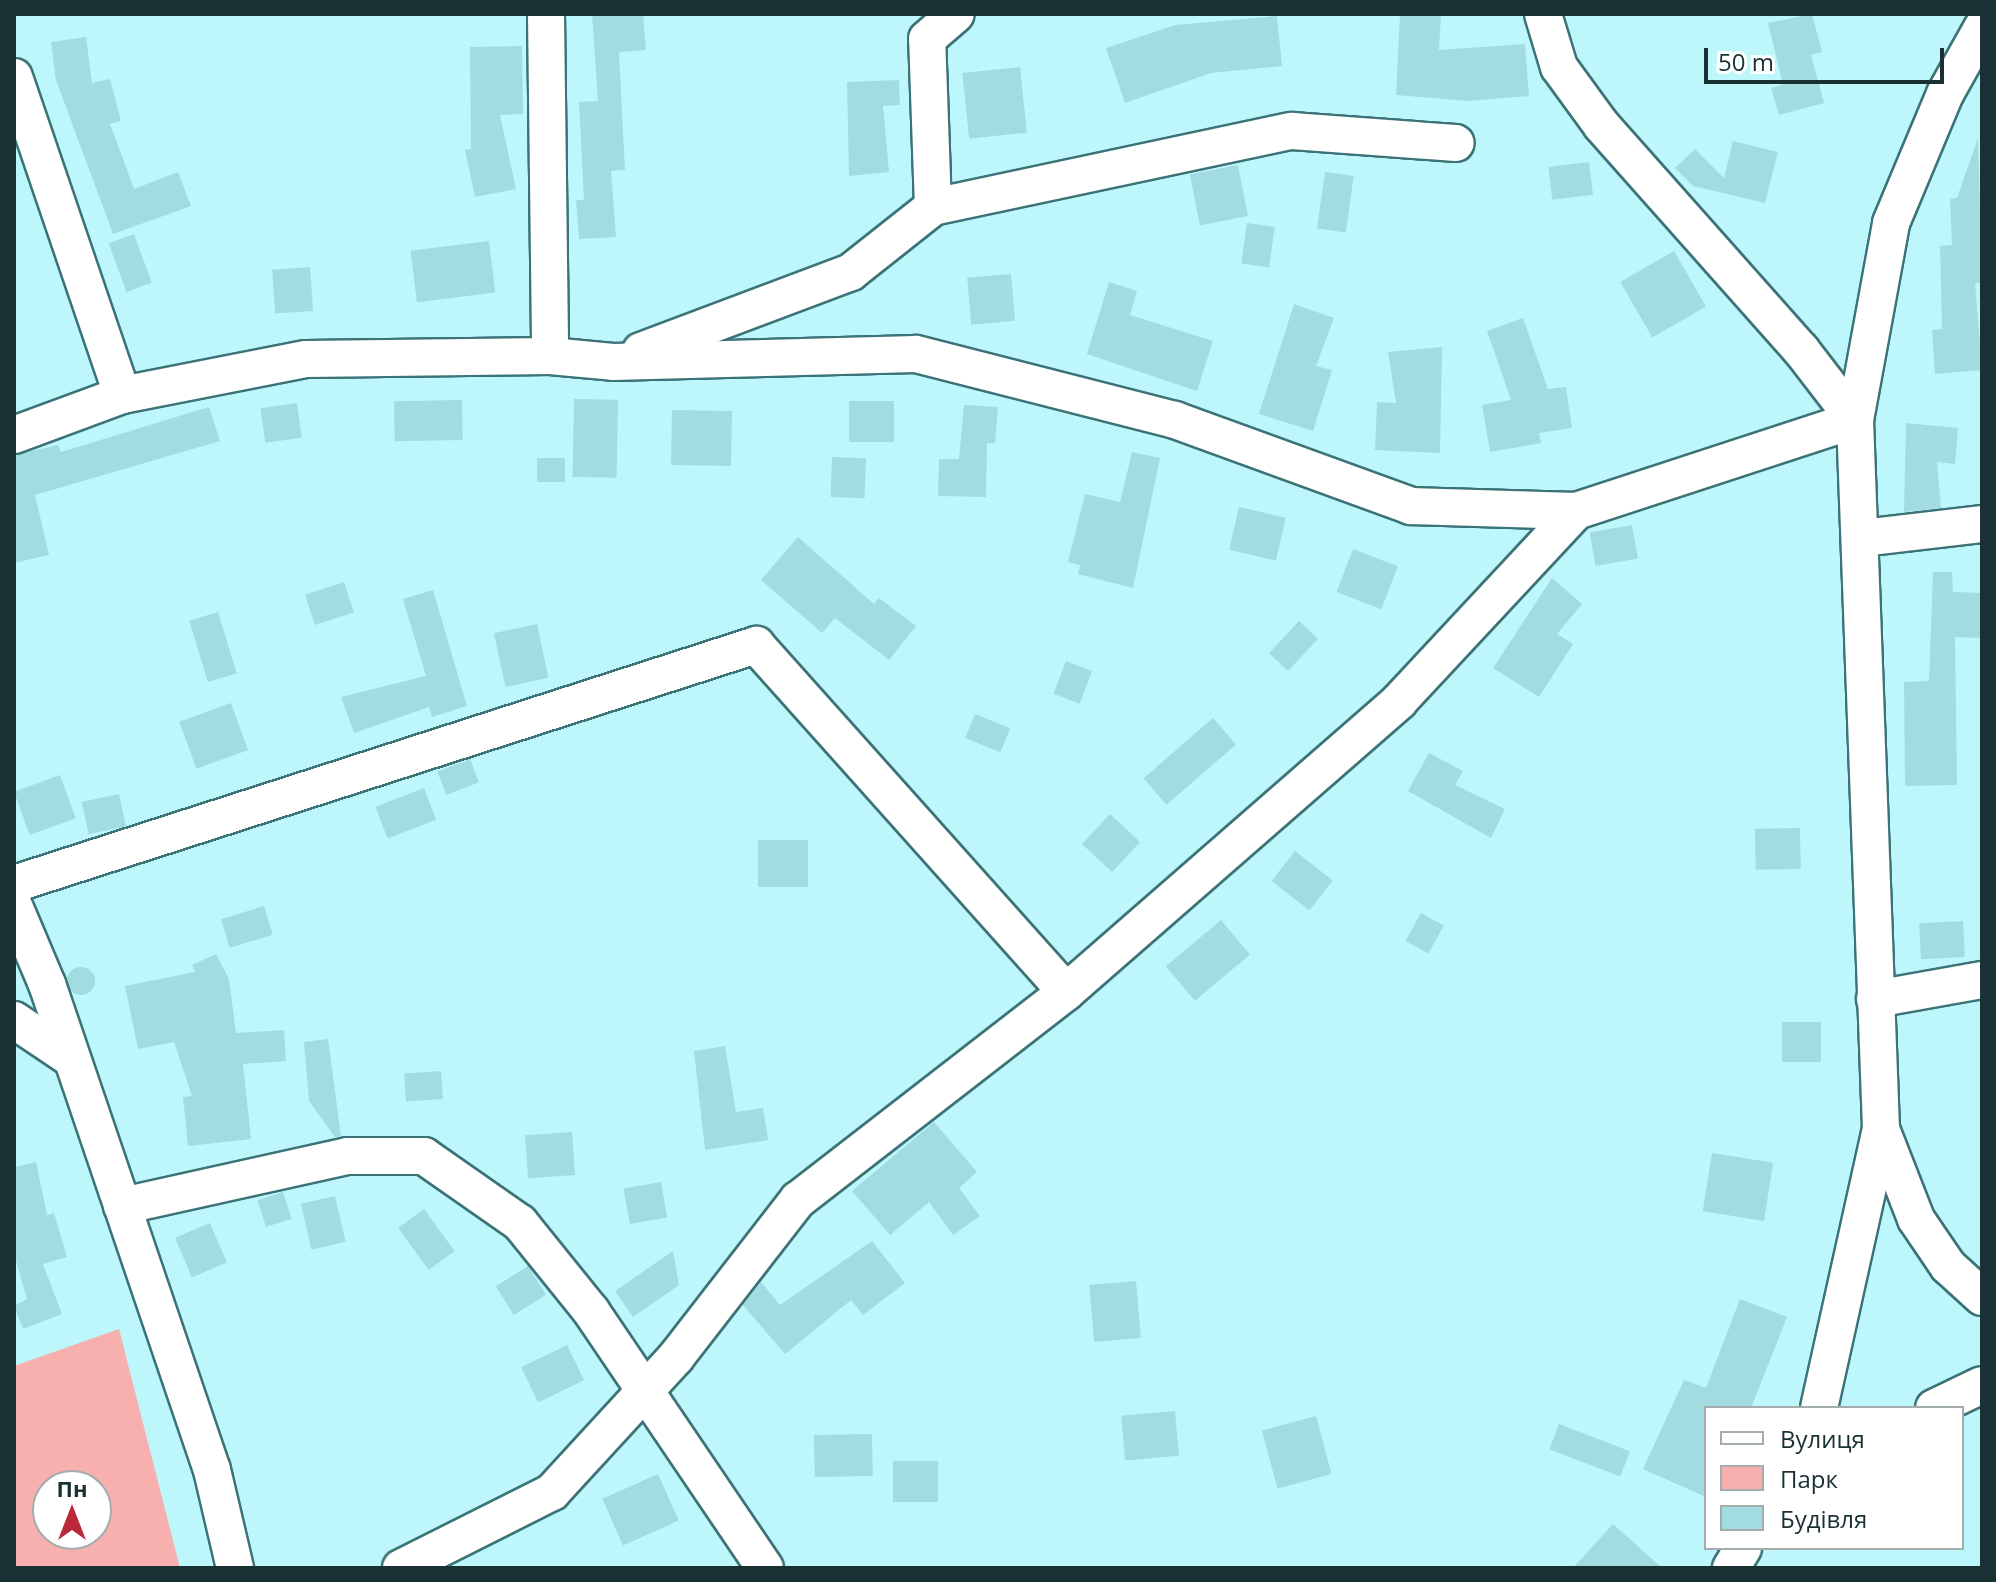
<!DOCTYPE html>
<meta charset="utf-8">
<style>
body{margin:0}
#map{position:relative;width:1996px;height:1582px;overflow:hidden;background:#bdf7fb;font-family:"Open Sans",sans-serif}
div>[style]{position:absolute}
.green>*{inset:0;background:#f7b0ae}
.building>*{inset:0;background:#a3dce0;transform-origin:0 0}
.round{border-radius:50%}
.roads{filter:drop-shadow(2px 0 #3c7377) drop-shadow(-2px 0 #3c7377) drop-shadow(0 2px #3c7377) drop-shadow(0 -2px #3c7377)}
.minor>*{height:36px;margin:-18px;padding:0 18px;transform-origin:18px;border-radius:18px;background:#fff}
span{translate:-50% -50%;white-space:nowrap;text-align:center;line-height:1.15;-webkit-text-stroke:6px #fff;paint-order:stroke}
.frame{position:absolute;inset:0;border:16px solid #1a3133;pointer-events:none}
.legend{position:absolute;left:1704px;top:1406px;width:260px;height:144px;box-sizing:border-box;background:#fff;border:2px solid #a3adad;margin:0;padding:10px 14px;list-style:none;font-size:24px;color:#1a3133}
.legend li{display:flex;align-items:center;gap:16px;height:40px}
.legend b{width:40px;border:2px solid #a3adad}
.north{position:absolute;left:32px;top:1470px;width:80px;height:80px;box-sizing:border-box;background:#fff;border:2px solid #a3adad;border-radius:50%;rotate:0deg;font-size:22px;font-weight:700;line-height:32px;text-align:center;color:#1a3133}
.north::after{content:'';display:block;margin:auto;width:28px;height:36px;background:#ba2a38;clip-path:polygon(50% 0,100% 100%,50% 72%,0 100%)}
.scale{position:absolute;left:1704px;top:48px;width:240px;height:36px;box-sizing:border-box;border:4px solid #1a3133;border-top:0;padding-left:10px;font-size:24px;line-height:28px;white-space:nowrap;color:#1a3133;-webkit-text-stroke:6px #fff;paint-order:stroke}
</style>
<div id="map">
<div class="green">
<div style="clip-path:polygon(evenodd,119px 1329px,180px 1568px,14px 1568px,14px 1366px,119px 1329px,48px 1486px,96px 1486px,96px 1534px,48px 1534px,48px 1486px)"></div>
</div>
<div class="building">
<div style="clip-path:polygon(592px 14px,643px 14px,646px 50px,619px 52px,625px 170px,611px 171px,616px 237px,579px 239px,576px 200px,584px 200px,579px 102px,598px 101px)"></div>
<div style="clip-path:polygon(1400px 14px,1441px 16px,1439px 50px,1525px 44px,1529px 96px,1468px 101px,1396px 95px)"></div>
<div style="clip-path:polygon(1812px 14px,1822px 52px,1811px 55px,1824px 103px,1779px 115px,1771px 88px,1783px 85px,1768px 23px)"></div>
<div style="clip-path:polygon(1277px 16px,1282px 66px,1211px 73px,1125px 103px,1106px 48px,1175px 25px)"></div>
<div style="clip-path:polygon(86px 37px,92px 83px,110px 79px,121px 121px,110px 124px,134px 189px,178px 172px,191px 206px,113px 234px,56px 80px,51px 42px)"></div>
<div style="clip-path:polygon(522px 46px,523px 114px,500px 115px,516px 189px,475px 197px,465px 150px,471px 149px,470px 47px)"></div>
<div style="left:1020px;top:67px;width:66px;height:58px;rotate:84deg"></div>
<div style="clip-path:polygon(899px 80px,900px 105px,883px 106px,889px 172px,849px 176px,847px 82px)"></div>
<div style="clip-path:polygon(1978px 138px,1982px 283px,1975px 283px,1982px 370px,1935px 374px,1932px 330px,1942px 329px,1940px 246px,1952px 245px,1950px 199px,1957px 198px)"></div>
<div style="clip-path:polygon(1733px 141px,1778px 152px,1765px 203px,1693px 186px,1675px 168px,1695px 149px,1724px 178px)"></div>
<div style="left:1589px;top:162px;width:33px;height:41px;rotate:83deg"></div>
<div style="left:1238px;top:165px;width:52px;height:49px;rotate:79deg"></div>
<div style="left:1325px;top:172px;width:29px;height:57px;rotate:8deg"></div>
<div style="left:1247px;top:223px;width:28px;height:41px;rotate:8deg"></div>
<div style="left:134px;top:234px;width:52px;height:27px;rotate:70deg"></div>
<div style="left:489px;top:241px;width:52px;height:79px;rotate:83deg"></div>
<div style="left:1674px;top:251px;width:64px;height:62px;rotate:60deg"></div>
<div style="left:310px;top:267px;width:44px;height:38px;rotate:86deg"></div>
<div style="left:1011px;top:274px;width:47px;height:44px;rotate:85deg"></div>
<div style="clip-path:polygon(1109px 282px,1137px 291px,1130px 315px,1213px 341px,1197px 391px,1087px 354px)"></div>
<div style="clip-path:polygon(1294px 304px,1334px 318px,1316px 366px,1332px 370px,1313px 431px,1259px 414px)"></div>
<div style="clip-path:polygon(1523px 318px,1548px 389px,1566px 387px,1572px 428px,1539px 433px,1541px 443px,1490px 452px,1482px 405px,1511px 400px,1487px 331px)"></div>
<div style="clip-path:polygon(1442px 347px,1440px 453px,1375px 450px,1377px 402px,1396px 403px,1388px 352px)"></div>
<div style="left:574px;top:399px;width:44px;height:78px;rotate:1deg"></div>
<div style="left:462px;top:400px;width:40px;height:68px;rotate:89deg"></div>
<div style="left:849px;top:401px;width:45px;height:41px"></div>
<div style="left:297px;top:403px;width:35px;height:37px;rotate:82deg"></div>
<div style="clip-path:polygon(964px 405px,998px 407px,995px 443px,987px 443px,986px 497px,938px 496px,939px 459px,959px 459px)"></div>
<div style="clip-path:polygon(209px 407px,220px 441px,35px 495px,49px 555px,14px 563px,14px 455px,58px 445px,61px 452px)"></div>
<div style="left:672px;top:410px;width:60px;height:55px;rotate:1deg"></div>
<div style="clip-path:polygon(1906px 423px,1958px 428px,1955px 464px,1937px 462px,1941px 508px,1904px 512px)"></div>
<div style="clip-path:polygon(1132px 452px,1160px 458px,1133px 588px,1078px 574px,1080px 565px,1068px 562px,1085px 494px,1120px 502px)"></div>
<div style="left:832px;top:457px;width:34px;height:40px;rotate:2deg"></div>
<div style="left:537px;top:458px;width:28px;height:24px"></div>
<div style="left:1239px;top:507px;width:48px;height:44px;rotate:13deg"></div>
<div style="left:1632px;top:525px;width:34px;height:43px;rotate:80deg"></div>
<div style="clip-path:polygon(798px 537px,874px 604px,879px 598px,916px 626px,889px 660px,835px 618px,822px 633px,761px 580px)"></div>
<div style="left:1353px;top:549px;width:48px;height:46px;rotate:21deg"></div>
<div style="clip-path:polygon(1933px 572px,1952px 572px,1953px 592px,1982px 593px,1982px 638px,1955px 637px,1957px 785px,1905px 786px,1904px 682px,1929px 681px)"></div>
<div style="clip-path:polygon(1552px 578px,1582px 604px,1557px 634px,1573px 644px,1539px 697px,1493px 668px)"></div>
<div style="left:344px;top:582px;width:32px;height:41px;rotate:72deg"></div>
<div style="clip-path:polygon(433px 590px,467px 706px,432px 717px,429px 707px,354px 733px,341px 697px,426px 676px,403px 599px)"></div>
<div style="left:218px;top:612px;width:64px;height:30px;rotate:73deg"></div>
<div style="left:1299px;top:621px;width:26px;height:44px;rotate:43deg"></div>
<div style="left:537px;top:624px;width:55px;height:44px;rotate:78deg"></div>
<div style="left:1066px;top:661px;width:28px;height:35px;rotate:21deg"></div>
<div style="left:231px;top:703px;width:50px;height:55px;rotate:70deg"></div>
<div style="left:975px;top:714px;width:38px;height:26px;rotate:22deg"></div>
<div style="left:1213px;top:718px;width:35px;height:92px;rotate:49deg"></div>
<div style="clip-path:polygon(1429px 753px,1463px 771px,1455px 785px,1505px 809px,1491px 838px,1408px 791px)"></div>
<div style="left:470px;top:759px;width:25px;height:35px;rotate:69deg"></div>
<div style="left:60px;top:775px;width:46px;height:49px;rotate:70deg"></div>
<div style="left:424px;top:788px;width:34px;height:52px;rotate:69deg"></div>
<div style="left:119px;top:794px;width:33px;height:38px;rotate:78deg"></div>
<div style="left:1110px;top:814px;width:41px;height:41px;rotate:43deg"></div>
<div style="left:1800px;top:828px;width:41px;height:45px;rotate:89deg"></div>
<div style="left:808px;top:840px;width:47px;height:50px;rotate:90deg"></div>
<div style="left:1295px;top:851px;width:48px;height:38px;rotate:38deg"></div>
<div style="left:264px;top:906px;width:30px;height:45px;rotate:73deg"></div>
<div style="left:1421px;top:913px;width:26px;height:32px;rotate:29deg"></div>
<div style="left:1221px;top:920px;width:45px;height:72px;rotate:50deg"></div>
<div style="left:1963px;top:921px;width:36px;height:44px;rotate:87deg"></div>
<div style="clip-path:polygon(216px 954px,229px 979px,236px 1033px,284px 1030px,286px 1061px,243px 1064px,251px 1139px,188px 1146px,183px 1097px,192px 1096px,174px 1042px,138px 1049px,125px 986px,195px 972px,192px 965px)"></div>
<div class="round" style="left:67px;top:967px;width:28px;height:28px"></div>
<div style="left:1782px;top:1022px;width:39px;height:40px"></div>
<div style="clip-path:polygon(328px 1039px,341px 1136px,335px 1137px,309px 1101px,304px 1042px)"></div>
<div style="clip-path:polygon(725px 1046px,736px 1112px,763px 1108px,768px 1140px,705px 1150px,694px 1051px)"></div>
<div style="left:441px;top:1071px;width:28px;height:37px;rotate:86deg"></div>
<div style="clip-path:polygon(934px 1122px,977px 1172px,959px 1188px,980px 1216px,953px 1235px,929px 1202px,890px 1235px,852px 1191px)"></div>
<div style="left:572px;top:1132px;width:43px;height:47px;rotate:86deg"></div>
<div style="left:1712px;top:1153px;width:62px;height:59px;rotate:9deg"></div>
<div style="clip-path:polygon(36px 1162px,47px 1215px,54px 1213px,67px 1257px,43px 1264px,62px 1314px,23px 1329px,14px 1306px,27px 1299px,14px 1254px,14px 1167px)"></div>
<div style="left:661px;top:1182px;width:36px;height:38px;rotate:80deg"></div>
<div style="left:283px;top:1192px;width:28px;height:27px;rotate:72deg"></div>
<div style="left:335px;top:1196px;width:47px;height:35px;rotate:77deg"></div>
<div style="left:424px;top:1209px;width:52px;height:32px;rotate:54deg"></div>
<div style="left:210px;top:1223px;width:43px;height:38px;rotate:67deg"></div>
<div style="clip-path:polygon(872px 1241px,905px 1283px,863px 1315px,851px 1300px,785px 1354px,743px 1305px,761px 1282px,780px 1305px)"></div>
<div style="clip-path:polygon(673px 1251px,679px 1285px,633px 1317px,615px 1291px)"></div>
<div style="left:528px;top:1266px;width:34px;height:38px;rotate:58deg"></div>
<div style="left:1136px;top:1281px;width:57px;height:47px;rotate:85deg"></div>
<div style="clip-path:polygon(1740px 1299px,1787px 1317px,1751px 1408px,1706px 1408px,1706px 1497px,1643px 1469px,1684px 1380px,1706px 1388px)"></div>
<div style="left:567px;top:1345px;width:39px;height:51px;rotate:64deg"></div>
<div style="left:1175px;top:1411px;width:45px;height:54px;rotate:85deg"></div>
<div style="left:1316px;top:1416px;width:60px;height:56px;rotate:75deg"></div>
<div style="left:1559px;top:1424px;width:76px;height:27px;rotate:21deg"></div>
<div style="left:872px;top:1434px;width:42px;height:58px;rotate:89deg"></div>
<div style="left:893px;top:1461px;width:45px;height:41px"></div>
<div style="left:658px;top:1474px;width:51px;height:61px;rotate:66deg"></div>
<div style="clip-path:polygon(1613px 1524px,1662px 1568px,1573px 1568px)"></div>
</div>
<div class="roads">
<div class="minor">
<div style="left:546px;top:14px;width:342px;rotate:89.3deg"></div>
<div style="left:14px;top:77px;width:336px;rotate:71.2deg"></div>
<div style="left:933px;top:207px;width:168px;rotate:-92deg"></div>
<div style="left:927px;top:39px;width:38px;rotate:-41deg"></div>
<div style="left:641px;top:351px;width:224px;rotate:-20.6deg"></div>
<div style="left:851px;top:272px;width:105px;rotate:-38.4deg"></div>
<div style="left:933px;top:207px;width:367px;rotate:-12deg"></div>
<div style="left:1292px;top:131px;width:164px;rotate:4.2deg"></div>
<div style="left:14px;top:435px;width:115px;rotate:-20.3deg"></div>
<div style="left:122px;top:395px;width:187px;rotate:-11.1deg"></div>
<div style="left:306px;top:359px;width:244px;rotate:-0.7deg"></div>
<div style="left:550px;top:356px;width:63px;rotate:5.4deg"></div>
<div style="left:613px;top:362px;width:303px;rotate:-1.5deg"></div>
<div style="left:916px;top:354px;width:267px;rotate:14.3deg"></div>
<div style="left:1175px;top:420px;width:251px;rotate:20deg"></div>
<div style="left:1411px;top:506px;width:165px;rotate:1.7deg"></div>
<div style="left:1576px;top:511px;width:293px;rotate:-18.1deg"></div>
<div style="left:1855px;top:420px;width:88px;rotate:-127.6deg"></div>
<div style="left:1801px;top:350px;width:300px;rotate:-131.6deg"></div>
<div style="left:1602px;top:126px;width:73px;rotate:-126.1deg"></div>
<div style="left:1559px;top:67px;width:55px;rotate:-106.8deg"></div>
<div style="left:1862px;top:538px;width:121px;rotate:-6.7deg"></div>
<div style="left:14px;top:884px;width:780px;rotate:-17.85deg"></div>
<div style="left:756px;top:645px;width:465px;rotate:48.2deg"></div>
<div style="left:14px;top:906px;width:85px;rotate:67.1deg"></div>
<div style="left:47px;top:984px;width:513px;rotate:71.25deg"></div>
<div style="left:212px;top:1470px;width:101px;rotate:76.8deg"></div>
<div style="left:1875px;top:999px;width:109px;rotate:-10.1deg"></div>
<div style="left:14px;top:1020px;width:70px;rotate:33.9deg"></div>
<div style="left:1881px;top:1129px;width:97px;rotate:68.7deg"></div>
<div style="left:1916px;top:1219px;width:57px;rotate:55.8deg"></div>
<div style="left:1948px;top:1266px;width:46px;rotate:42.4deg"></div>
<div style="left:122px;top:1206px;width:231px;rotate:-12.5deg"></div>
<div style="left:348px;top:1156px;width:76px"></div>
<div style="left:424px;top:1156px;width:117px;rotate:34.9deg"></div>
<div style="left:520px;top:1223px;width:113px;rotate:51.1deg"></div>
<div style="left:591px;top:1311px;width:310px;rotate:55.9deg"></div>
<div style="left:1819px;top:1408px;width:286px;rotate:-77.5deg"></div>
<div style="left:1881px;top:1129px;width:709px;rotate:-92.1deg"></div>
<div style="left:1855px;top:420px;width:200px;rotate:-79.6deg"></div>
<div style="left:1891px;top:223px;width:140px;rotate:-67.3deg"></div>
<div style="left:1945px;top:94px;width:76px;rotate:-60.7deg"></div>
<div style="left:1934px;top:1408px;width:53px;rotate:-25.6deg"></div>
<div style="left:401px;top:1568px;width:169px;rotate:-26.7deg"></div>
<div style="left:552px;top:1492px;width:183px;rotate:-47.4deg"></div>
<div style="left:676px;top:1357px;width:199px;rotate:-52.2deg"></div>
<div style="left:798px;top:1200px;width:339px;rotate:-37.8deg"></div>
<div style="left:1066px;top:992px;width:442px;rotate:-41.1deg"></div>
<div style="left:1399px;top:701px;width:260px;rotate:-47deg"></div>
<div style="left:1731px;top:1568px;width:23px;rotate:-59deg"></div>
</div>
</div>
<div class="frame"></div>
<ul class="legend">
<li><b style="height:10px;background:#fff"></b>Вулиця</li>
<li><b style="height:22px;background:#f7b0ae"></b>Парк</li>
<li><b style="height:22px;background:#a3dce0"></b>Будівля</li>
</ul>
<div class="north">Пн</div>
<div class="scale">50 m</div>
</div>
